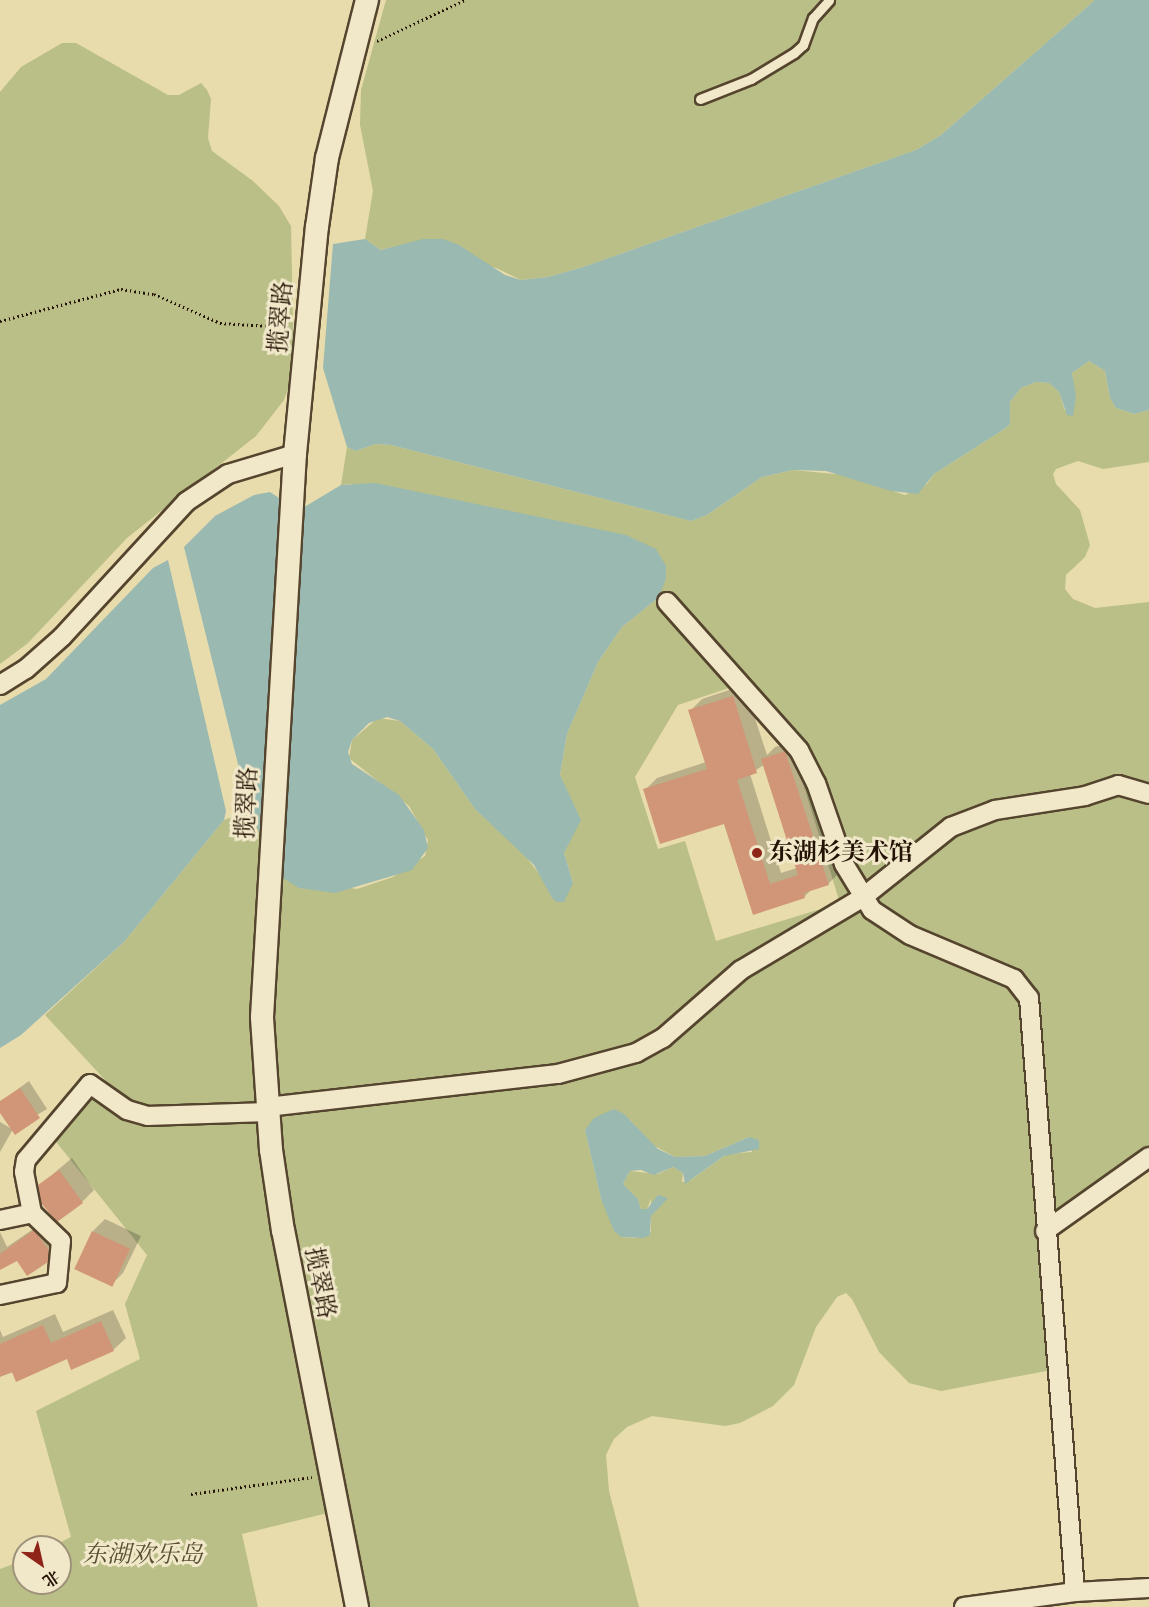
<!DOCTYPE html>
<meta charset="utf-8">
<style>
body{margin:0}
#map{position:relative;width:1149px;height:1607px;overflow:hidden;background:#e8dbac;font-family:"IM FELL Great Primer","Noto Serif SC",serif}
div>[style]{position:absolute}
.green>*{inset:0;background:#b9bf87}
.water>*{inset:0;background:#99b9b1}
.shadow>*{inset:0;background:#0003}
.building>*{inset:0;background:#d19677;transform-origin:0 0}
.path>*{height:3px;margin-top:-1.5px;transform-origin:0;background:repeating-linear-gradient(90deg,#241204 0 1.5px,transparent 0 4.5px)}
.roads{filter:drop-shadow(2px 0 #55442e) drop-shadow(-2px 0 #55442e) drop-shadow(0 2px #55442e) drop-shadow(0 -2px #55442e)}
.service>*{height:9px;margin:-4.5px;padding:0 4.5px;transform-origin:4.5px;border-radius:4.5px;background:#f0e8c9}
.minor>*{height:18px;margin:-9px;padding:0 9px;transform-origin:9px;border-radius:9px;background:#f0e8c9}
.tertiary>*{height:22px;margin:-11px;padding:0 11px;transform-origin:11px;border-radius:11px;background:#f0e8c9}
.dots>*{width:16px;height:16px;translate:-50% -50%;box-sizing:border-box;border:3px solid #f0e8c9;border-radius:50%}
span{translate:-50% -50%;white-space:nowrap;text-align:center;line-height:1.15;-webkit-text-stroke:6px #f0e8c9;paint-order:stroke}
.street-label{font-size:24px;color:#241204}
.poi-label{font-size:24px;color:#241204;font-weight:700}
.left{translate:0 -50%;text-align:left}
.park-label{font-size:24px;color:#584f32;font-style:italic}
.north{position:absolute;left:12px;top:1535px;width:60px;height:60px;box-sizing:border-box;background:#f0e8c9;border:2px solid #9e927a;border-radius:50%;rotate:146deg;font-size:16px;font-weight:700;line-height:24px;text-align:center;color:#241204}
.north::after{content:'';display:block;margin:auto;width:21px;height:27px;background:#8f2418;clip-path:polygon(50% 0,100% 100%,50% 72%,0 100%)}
</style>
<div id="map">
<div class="green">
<div style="clip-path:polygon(386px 0,1095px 0,941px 135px,916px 150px,583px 267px,548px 277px,521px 280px,496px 268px,397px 246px,381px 250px,365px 239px,373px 191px,360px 125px,361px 90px)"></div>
<div style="clip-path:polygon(62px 43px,76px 43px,168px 95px,179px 95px,201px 83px,207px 90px,211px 99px,208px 138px,212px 151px,253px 181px,279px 206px,291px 226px,294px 372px,284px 400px,256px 436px,127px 538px,28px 643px,0 664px,0 92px,21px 67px)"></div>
<div style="clip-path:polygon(evenodd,1089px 361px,1105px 371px,1110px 398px,1116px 408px,1134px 414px,1149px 410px,1149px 462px,1103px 469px,1078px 461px,1056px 469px,1053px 474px,1056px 484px,1080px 510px,1090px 545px,1085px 557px,1066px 575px,1065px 589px,1073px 599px,1095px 608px,1149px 602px,1149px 1165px,1057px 1233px,1052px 1243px,1062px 1368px,941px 1391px,909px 1383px,879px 1352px,852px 1299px,846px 1293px,837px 1297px,816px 1327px,794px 1385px,773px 1406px,740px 1423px,725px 1426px,652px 1416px,627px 1427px,614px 1439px,606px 1455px,609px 1491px,639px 1607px,366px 1607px,344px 1509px,242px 1534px,258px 1607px,0 1607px,0 1569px,24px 1560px,24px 1583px,60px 1583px,60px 1547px,51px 1547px,71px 1537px,36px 1411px,140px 1359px,125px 1304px,147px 1255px,53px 1138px,106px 1081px,45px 1015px,124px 942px,224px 820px,250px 811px,280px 876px,357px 889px,393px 877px,425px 856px,428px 840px,409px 806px,349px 758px,352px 740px,378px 718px,400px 721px,433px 749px,475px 809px,523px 853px,544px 880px,573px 883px,564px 853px,571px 837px,560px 775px,567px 734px,598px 662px,622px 627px,658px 598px,351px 484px,341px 485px,347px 447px,356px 451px,375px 444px,391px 445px,691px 521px,707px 515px,762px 477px,793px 470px,844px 475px,905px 495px,927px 484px,934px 474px,1006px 428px,1010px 424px,1010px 402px,1021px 388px,1036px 382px,1049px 383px,1059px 392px,1065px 411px,1074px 389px,1072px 373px,1089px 361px,735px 686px,792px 748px,840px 903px,716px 941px,685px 841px,658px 849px,635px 777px,678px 705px,735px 686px,1089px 361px,630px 1120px,653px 1145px,675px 1157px,705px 1156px,749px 1137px,752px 1152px,727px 1154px,691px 1180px,682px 1182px,683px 1173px,673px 1167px,658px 1174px,630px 1171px,623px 1184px,638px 1199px,641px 1209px,647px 1209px,651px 1199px,651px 1232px,636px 1238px,621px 1237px,601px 1199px,585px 1130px,630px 1120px)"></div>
</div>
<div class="water">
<div style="clip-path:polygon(1095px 0,1149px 0,1149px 410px,1134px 414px,1116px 408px,1110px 398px,1105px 371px,1089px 361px,1072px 373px,1076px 396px,1073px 416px,1067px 415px,1059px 392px,1049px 383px,1036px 382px,1021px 388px,1010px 402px,1010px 424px,1006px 428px,934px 474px,918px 494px,891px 491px,826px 471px,793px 470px,762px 477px,707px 515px,691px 521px,391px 445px,375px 444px,356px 451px,347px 447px,323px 368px,333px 244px,365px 239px,381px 250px,423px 239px,443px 239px,459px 245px,505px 275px,521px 280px,548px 277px,583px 267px,916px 150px,941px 135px)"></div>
<div style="clip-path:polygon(375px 483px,626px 535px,656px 549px,666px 566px,666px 579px,658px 598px,622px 627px,598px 662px,567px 734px,560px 775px,581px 820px,564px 853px,573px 883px,564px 902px,557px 902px,552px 898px,534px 865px,475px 809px,433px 749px,400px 721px,387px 717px,369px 723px,352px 740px,348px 752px,352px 764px,399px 795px,424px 830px,428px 848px,412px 870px,335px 893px,299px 888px,280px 876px,250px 812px,184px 547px,215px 516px,254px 495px,270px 492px,288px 504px,306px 506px,341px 485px)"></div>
<div style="clip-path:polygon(168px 560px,226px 811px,224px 820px,124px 942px,21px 1035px,0 1048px,0 705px,46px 679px,153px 568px)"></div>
<div style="clip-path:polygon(614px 1109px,624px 1114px,658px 1149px,675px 1157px,705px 1156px,749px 1137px,759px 1140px,759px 1149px,724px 1156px,685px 1184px,683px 1173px,673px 1167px,654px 1175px,641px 1170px,630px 1171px,623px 1184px,638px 1199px,641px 1209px,647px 1209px,658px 1195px,668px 1198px,651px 1216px,650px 1235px,644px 1238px,621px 1237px,614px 1231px,601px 1199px,585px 1130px,594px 1118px)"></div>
</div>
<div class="shadow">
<div style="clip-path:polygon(evenodd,744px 685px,767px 755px,775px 747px,797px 740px,840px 872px,828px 884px,812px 889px,804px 897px,754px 913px,725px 822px,645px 790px,657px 778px,706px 762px,690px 711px,702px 699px,744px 685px,765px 764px,797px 868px,781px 873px,750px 774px,765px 764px)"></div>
<div style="clip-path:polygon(29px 1081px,47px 1109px,13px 1129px,0 1152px,0 1122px,12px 1129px,0 1110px,0 1102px)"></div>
<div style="clip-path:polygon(72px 1158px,94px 1190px,82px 1202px,40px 1185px)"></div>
<div style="clip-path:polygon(105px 1219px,141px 1236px,123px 1273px,110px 1286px,93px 1231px)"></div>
<div style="clip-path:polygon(45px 1221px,58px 1250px,47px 1261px,17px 1260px,0 1268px,0 1232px,7px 1247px)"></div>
<div style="clip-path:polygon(113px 1310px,126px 1338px,113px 1350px,68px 1357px,0 1376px,0 1330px,3px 1337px,55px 1314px,63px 1332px)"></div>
</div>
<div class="building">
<div style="clip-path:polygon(733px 696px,757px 773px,737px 780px,770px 884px,798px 875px,761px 759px,785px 751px,829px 885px,804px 893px,805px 898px,753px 915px,724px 824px,660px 844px,643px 789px,707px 769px,688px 710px)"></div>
<div style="clip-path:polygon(20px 1088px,40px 1118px,15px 1135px,0 1113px,0 1101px)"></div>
<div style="clip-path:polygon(59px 1170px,83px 1203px,57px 1222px,41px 1203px,38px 1185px)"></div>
<div style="clip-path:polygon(34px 1230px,49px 1250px,48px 1262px,27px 1276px,17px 1261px,0 1270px,0 1254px)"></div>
<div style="left:92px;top:1231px;width:42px;height:42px;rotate:25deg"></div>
<div style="clip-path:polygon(101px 1321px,114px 1351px,71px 1370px,67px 1359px,16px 1382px,12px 1372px,0 1377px,0 1344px,43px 1325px,51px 1343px)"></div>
</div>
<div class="path">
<div style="left:377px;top:41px;width:97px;rotate:-25deg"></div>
<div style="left:0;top:321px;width:125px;rotate:-14.8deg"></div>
<div style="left:121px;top:289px;width:33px;rotate:9deg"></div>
<div style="left:154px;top:294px;width:72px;rotate:23.7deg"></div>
<div style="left:220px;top:323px;width:68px;rotate:3.4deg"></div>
<div style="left:191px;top:1494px;width:122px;rotate:-8deg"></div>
</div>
<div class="roads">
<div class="service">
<div style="left:700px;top:99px;width:55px;rotate:-21.4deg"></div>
<div style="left:751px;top:79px;width:50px;rotate:-31.2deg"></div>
<div style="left:794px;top:53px;width:12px;rotate:-42deg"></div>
<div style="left:803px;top:45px;width:29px;rotate:-70deg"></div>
<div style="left:813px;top:18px;width:24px;rotate:-48deg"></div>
</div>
<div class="minor">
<div style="left:667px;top:602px;width:198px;rotate:48.3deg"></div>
<div style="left:799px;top:750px;width:37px;rotate:63deg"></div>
<div style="left:816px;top:783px;width:86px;rotate:70.9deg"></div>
<div style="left:844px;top:864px;width:54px;rotate:58.7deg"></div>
<div style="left:872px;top:910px;width:45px;rotate:33.3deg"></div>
<div style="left:910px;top:935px;width:113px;rotate:22.9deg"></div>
<div style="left:1014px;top:979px;width:24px;rotate:52deg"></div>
<div style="left:1029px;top:998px;width:596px;rotate:85.57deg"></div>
<div style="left:0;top:685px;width:31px;rotate:-32deg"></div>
<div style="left:26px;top:669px;width:48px;rotate:-41.6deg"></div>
<div style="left:62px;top:637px;width:183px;rotate:-47.4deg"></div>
<div style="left:186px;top:502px;width:50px;rotate:-33.7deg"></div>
<div style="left:228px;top:474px;width:70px;rotate:-16.6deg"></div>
<div style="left:267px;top:1107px;width:293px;rotate:-6.5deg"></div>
<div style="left:558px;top:1074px;width:81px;rotate:-15.1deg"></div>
<div style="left:636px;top:1053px;width:31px;rotate:-29deg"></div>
<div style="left:663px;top:1038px;width:103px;rotate:-41.1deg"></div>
<div style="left:741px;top:970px;width:141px;rotate:-30.8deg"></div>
<div style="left:862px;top:898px;width:114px;rotate:-38.6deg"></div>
<div style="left:951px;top:827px;width:47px;rotate:-21.1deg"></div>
<div style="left:995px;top:810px;width:91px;rotate:-8.8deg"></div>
<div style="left:1085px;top:796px;width:35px;rotate:-18deg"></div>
<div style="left:1118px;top:785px;width:32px;rotate:16deg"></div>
<div style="left:0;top:1220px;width:33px;rotate:-12deg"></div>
<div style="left:32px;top:1213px;width:42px;rotate:-101deg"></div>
<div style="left:24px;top:1172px;width:12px;rotate:-81deg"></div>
<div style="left:26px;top:1160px;width:99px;rotate:-49.9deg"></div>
<div style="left:90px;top:1084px;width:45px;rotate:35.1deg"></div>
<div style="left:127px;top:1110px;width:22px;rotate:16deg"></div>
<div style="left:148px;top:1116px;width:119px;rotate:-1.9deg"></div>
<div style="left:1045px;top:1231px;width:128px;rotate:-35.4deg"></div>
<div style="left:0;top:1295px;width:58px;rotate:-11.9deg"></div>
<div style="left:57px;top:1283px;width:42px;rotate:-84.6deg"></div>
<div style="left:61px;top:1241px;width:40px;rotate:-136deg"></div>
<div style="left:964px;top:1607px;width:112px;rotate:-7.7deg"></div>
<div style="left:1075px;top:1592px;width:74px;rotate:-3.1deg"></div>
</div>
<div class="tertiary">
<div style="left:357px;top:1607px;width:383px;rotate:-101.1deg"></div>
<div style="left:283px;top:1231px;width:82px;rotate:-98.4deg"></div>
<div style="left:271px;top:1150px;width:133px;rotate:-93.9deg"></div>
<div style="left:262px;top:1017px;width:564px;rotate:-86.65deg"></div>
<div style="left:295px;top:454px;width:228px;rotate:-84.5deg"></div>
<div style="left:317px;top:227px;width:70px;rotate:-81.8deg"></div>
<div style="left:327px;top:158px;width:163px;rotate:-75.8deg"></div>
</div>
</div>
<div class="dots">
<div style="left:757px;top:853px;background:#8f2418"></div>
</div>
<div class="street-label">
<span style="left:281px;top:317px;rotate:-85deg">揽翠路</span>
<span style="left:247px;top:803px;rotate:-87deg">揽翠路</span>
<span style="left:320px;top:1283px;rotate:79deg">揽翠路</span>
</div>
<div class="poi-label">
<span class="left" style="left:769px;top:853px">东湖杉美术馆</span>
</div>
<div class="park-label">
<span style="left:143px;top:1555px">东湖欢乐岛</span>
</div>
<div class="north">北</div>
</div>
